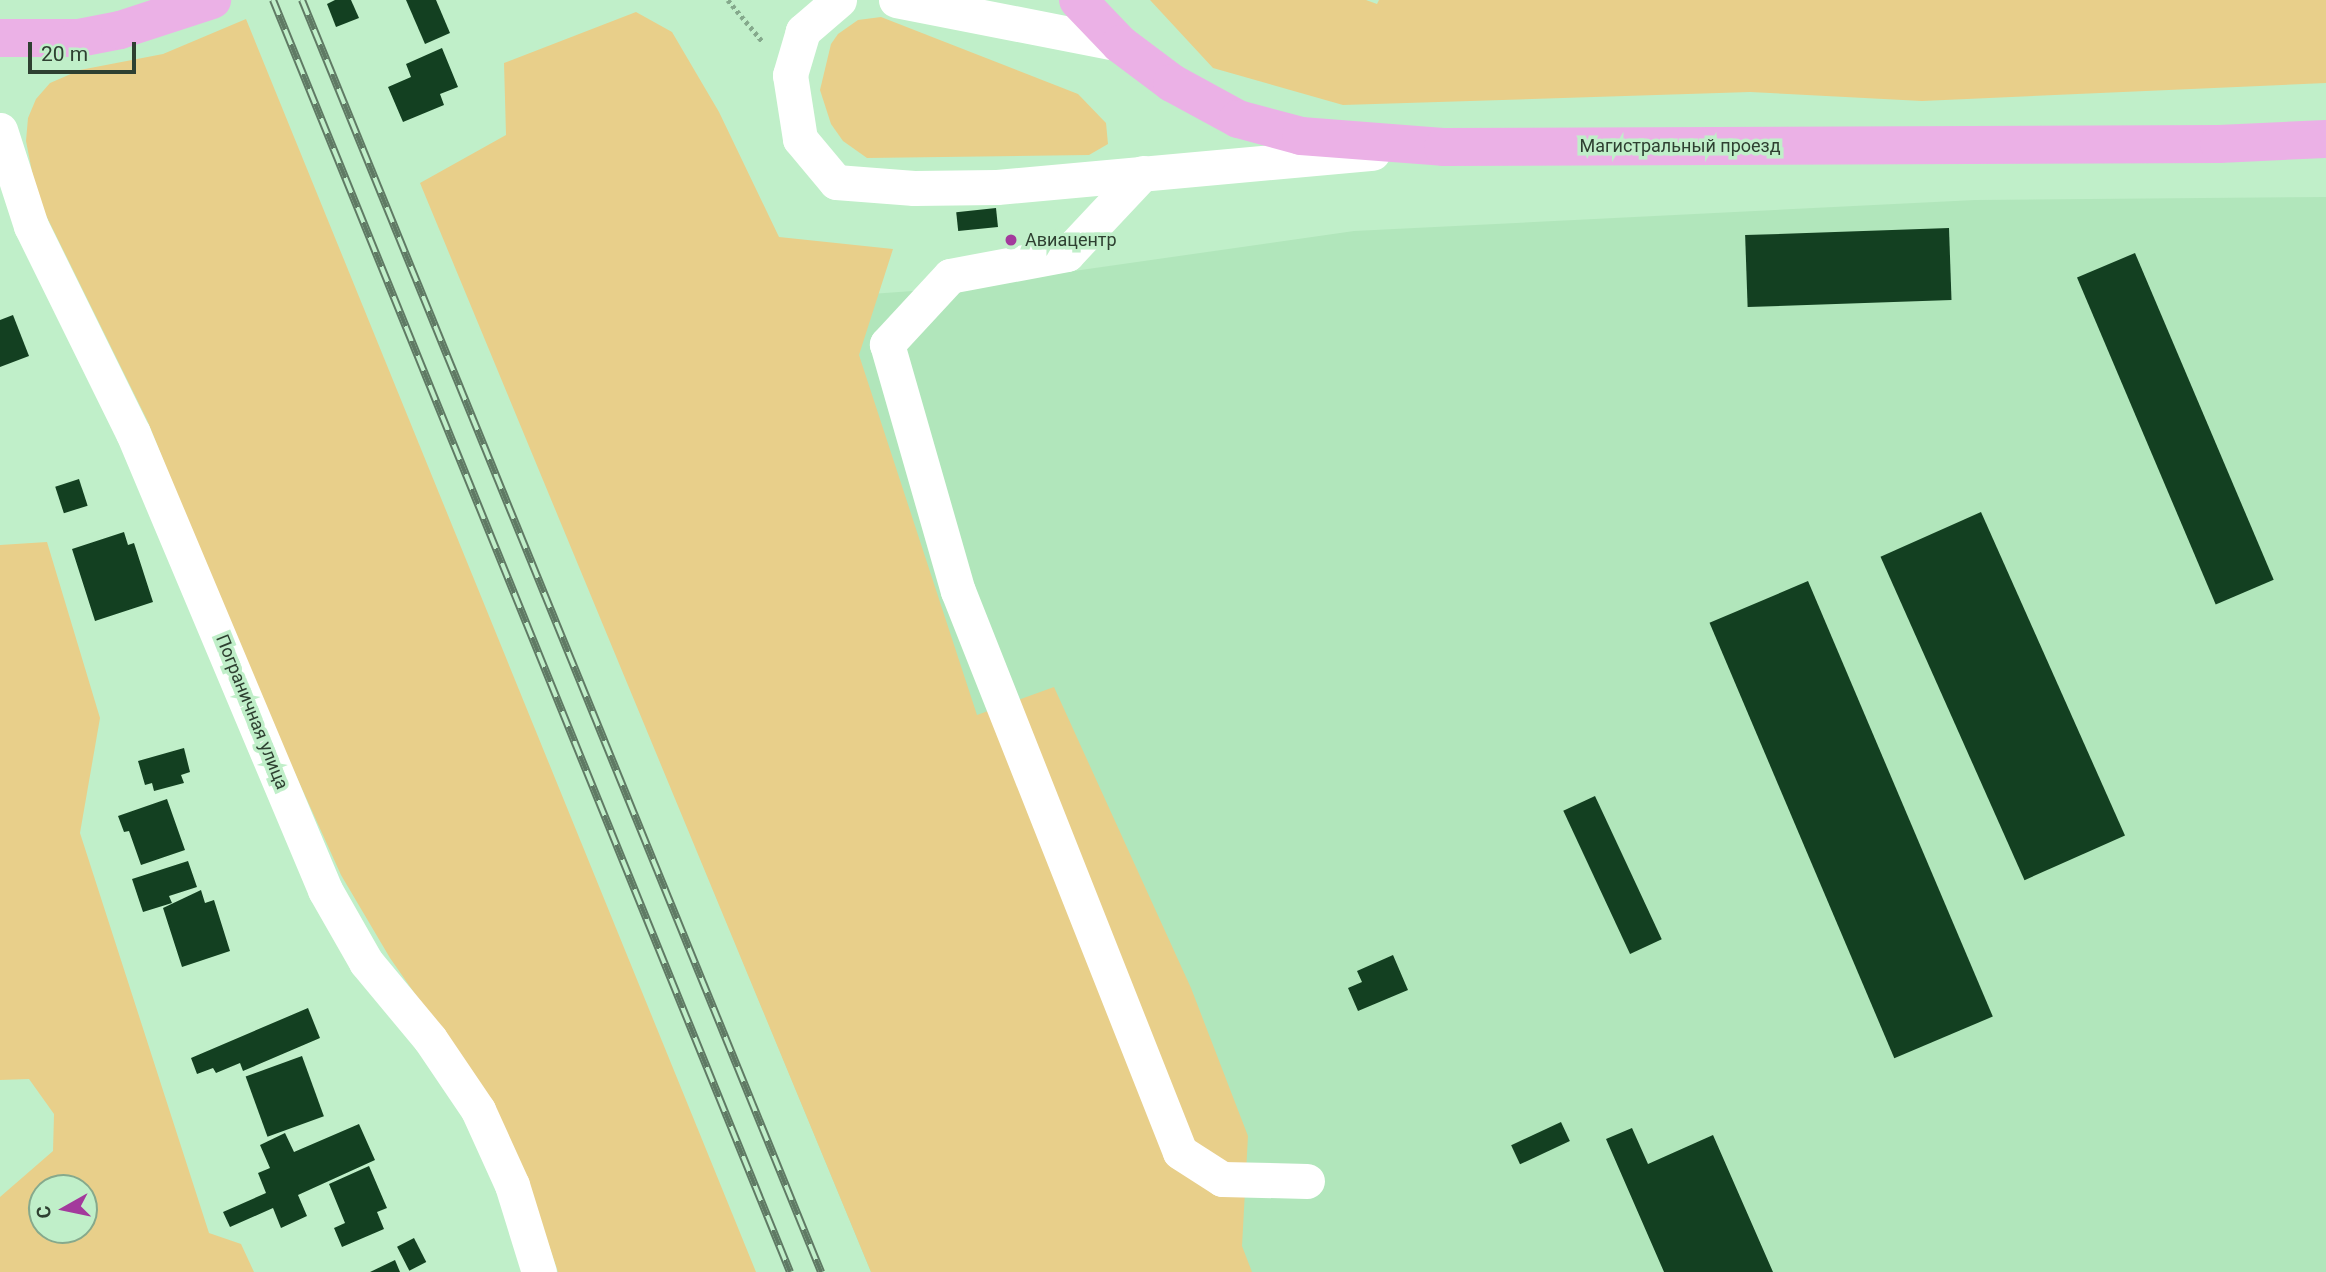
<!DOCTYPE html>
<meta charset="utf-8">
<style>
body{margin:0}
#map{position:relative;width:2326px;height:1272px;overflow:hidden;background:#c0efc9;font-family:Roboto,sans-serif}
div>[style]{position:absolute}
.built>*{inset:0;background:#b1e6bb}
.green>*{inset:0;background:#e8cf8a}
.building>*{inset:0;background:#134021;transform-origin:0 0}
.path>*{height:4.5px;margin-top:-2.25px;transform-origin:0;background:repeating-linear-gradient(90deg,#85a98c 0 3.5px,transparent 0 7px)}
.minor>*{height:35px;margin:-17.5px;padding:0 17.5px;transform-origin:17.5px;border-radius:17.5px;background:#fff}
.major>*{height:38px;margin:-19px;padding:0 19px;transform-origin:19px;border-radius:19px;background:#ebb1e6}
.rail>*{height:8px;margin-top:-4px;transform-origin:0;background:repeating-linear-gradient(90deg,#c0efc9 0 16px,#5f7a64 0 32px);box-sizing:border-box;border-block:2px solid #5f7a64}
.dots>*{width:19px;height:19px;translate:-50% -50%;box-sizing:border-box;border:4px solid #c0efc9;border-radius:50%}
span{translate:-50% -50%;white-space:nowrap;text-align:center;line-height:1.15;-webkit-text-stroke:7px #c0efc9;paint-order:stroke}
.street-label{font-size:18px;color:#2e4031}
.poi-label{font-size:18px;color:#2e4031}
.left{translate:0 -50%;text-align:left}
.north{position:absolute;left:28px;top:1174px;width:70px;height:70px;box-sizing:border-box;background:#c0efc9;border:2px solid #86a98c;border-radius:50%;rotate:261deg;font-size:19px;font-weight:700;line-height:28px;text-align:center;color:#2e4031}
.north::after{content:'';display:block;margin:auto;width:24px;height:32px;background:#a33a9c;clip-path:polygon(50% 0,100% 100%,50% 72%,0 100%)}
.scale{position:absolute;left:28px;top:42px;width:108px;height:32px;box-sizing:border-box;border:4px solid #2e4031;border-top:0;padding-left:9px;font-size:21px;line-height:24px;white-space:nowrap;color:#2e4031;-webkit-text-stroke:5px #c0efc9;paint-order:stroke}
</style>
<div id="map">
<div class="built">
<div style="clip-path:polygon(2326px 197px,2326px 1272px,871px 1272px,479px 322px,955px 288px,1354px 231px,1975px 200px)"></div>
</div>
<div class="green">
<div style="clip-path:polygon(1150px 0,1366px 0,1377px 4px,1379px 0,2326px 0,2326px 83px,1922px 101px,1750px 92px,1343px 105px,1213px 68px)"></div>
<div style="clip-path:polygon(636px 12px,672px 32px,719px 112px,779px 237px,893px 249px,859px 355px,977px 715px,1054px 687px,1191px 988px,1248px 1136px,1242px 1246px,1252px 1272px,871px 1272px,420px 183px,506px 135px,504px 63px)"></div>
<div style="clip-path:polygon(881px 17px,1078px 94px,1106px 123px,1108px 144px,1089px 155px,867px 158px,843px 141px,831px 124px,820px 90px,831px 44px,838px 34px,858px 20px)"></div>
<div style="clip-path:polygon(246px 19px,756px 1272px,558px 1272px,520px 1161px,466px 1067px,390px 958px,341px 875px,241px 654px,148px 422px,37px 197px,26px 141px,28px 118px,36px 99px,50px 83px,80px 70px,163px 54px)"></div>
<div style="clip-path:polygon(evenodd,47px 542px,100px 718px,80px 833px,209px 1233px,241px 1244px,254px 1272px,0 1272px,0 1197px,53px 1151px,54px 1114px,29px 1079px,0 1080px,0 545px,47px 542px,42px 1188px,84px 1188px,84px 1230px,42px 1230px,42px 1188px)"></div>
</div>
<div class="building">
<div style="clip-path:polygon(335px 0,351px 0,359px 18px,336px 27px,327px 4px)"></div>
<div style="clip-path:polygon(406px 0,436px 0,450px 33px,425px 44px)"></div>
<div style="clip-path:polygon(442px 48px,458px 87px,440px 94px,444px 105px,403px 122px,388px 87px,411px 77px,406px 64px)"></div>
<div style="left:996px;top:208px;width:19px;height:40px;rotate:84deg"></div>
<div style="left:1949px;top:228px;width:72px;height:204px;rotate:88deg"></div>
<div style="left:2135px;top:253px;width:355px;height:63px;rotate:67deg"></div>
<div style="clip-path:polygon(13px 315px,29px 356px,0 367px,0 320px)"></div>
<div style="left:79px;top:479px;width:28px;height:25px;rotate:72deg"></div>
<div style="left:1981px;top:512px;width:354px;height:110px;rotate:66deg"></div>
<div style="clip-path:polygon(124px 532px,128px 545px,134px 543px,153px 602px,95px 621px,72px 549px)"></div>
<div style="left:1808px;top:581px;width:473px;height:107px;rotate:67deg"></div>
<div style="clip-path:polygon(184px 748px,190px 772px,181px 775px,184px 783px,154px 791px,152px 783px,145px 785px,138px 761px)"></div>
<div style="left:1595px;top:796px;width:158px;height:35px;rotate:65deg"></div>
<div style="clip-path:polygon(167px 799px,185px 850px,141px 865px,129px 831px,124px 832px,118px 816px)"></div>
<div style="clip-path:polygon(188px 861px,197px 887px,169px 896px,172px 903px,143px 912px,132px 879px)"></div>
<div style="clip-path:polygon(201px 890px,205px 903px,214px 900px,230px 951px,182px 967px,163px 908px)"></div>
<div style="clip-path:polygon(1393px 955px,1408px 990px,1358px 1011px,1348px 988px,1362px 982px,1357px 971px)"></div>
<div style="clip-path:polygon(308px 1008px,320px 1038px,243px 1071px,240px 1063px,216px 1073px,213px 1068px,197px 1074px,191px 1058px)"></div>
<div style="left:302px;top:1056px;width:64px;height:60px;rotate:70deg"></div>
<div style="left:1561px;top:1122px;width:21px;height:55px;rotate:65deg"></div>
<div style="clip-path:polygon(359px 1124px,375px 1160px,298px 1195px,307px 1216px,281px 1228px,273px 1208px,230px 1227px,223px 1212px,266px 1193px,258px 1173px,270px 1168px,260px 1145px,285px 1133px,294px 1152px)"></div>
<div style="clip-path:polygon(1632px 1128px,1648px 1164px,1713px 1135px,1773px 1272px,1664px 1272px,1606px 1139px)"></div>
<div style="clip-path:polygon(369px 1166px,387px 1208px,377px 1212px,384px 1229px,342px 1247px,334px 1228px,345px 1223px,329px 1184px)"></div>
<div style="left:414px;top:1238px;width:27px;height:19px;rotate:63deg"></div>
<div style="clip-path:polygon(395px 1260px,400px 1272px,370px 1272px)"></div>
</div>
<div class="path">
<div style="left:728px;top:0;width:55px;rotate:50.2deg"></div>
</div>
<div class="minor">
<div style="left:839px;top:0;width:48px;rotate:139.3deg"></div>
<div style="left:803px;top:31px;width:46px;rotate:106.5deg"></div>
<div style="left:790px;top:75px;width:65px;rotate:81.1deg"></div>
<div style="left:800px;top:139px;width:56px;rotate:50.1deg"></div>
<div style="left:836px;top:182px;width:78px;rotate:4.4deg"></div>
<div style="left:914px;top:188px;width:83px;rotate:-0.7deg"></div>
<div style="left:997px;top:187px;width:377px;rotate:-5.2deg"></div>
<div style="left:896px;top:0;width:228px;rotate:11.1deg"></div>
<div style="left:0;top:130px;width:101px;rotate:72.1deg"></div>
<div style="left:31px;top:226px;width:231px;rotate:63.8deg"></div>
<div style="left:133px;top:433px;width:496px;rotate:67.2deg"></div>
<div style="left:325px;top:890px;width:83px;rotate:60.3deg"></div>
<div style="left:366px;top:962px;width:100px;rotate:50.3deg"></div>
<div style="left:430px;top:1039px;width:86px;rotate:55.9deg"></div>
<div style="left:478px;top:1110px;width:82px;rotate:65.6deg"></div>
<div style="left:512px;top:1185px;width:91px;rotate:72.8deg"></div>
<div style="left:1143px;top:173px;width:111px;rotate:133.2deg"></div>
<div style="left:1067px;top:254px;width:119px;rotate:169.4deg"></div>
<div style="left:950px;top:276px;width:93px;rotate:132.8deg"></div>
<div style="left:887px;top:344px;width:257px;rotate:74deg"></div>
<div style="left:958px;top:591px;width:603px;rotate:68.41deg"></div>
<div style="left:1180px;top:1152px;width:50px;rotate:32.7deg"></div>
<div style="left:1222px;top:1179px;width:85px;rotate:1.3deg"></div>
</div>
<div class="major">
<div style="left:1078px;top:0;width:61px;rotate:46.3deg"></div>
<div style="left:1120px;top:44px;width:65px;rotate:36.9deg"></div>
<div style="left:1172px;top:83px;width:75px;rotate:28.6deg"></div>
<div style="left:1238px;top:119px;width:65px;rotate:15.1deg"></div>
<div style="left:1301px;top:136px;width:142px;rotate:4.4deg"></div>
<div style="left:1443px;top:147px;width:776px;rotate:-0.22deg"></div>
<div style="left:2219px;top:144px;width:107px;rotate:-2.7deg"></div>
<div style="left:0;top:38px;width:79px"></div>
<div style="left:79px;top:38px;width:42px;rotate:-11deg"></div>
<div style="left:120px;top:30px;width:97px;rotate:-18.1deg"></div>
</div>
<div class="rail">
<div style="left:273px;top:0;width:1373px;rotate:67.88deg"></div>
<div style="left:302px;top:0;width:1374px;rotate:67.8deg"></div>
</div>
<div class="dots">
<div style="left:1011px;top:240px;background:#a33a9c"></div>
</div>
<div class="street-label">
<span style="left:1680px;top:146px">Магистральный проезд</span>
<span style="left:252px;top:712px;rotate:68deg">Пограничная улица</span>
</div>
<div class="poi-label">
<span class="left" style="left:1025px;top:240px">Авиацентр</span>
</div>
<div class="north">С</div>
<div class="scale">20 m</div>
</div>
